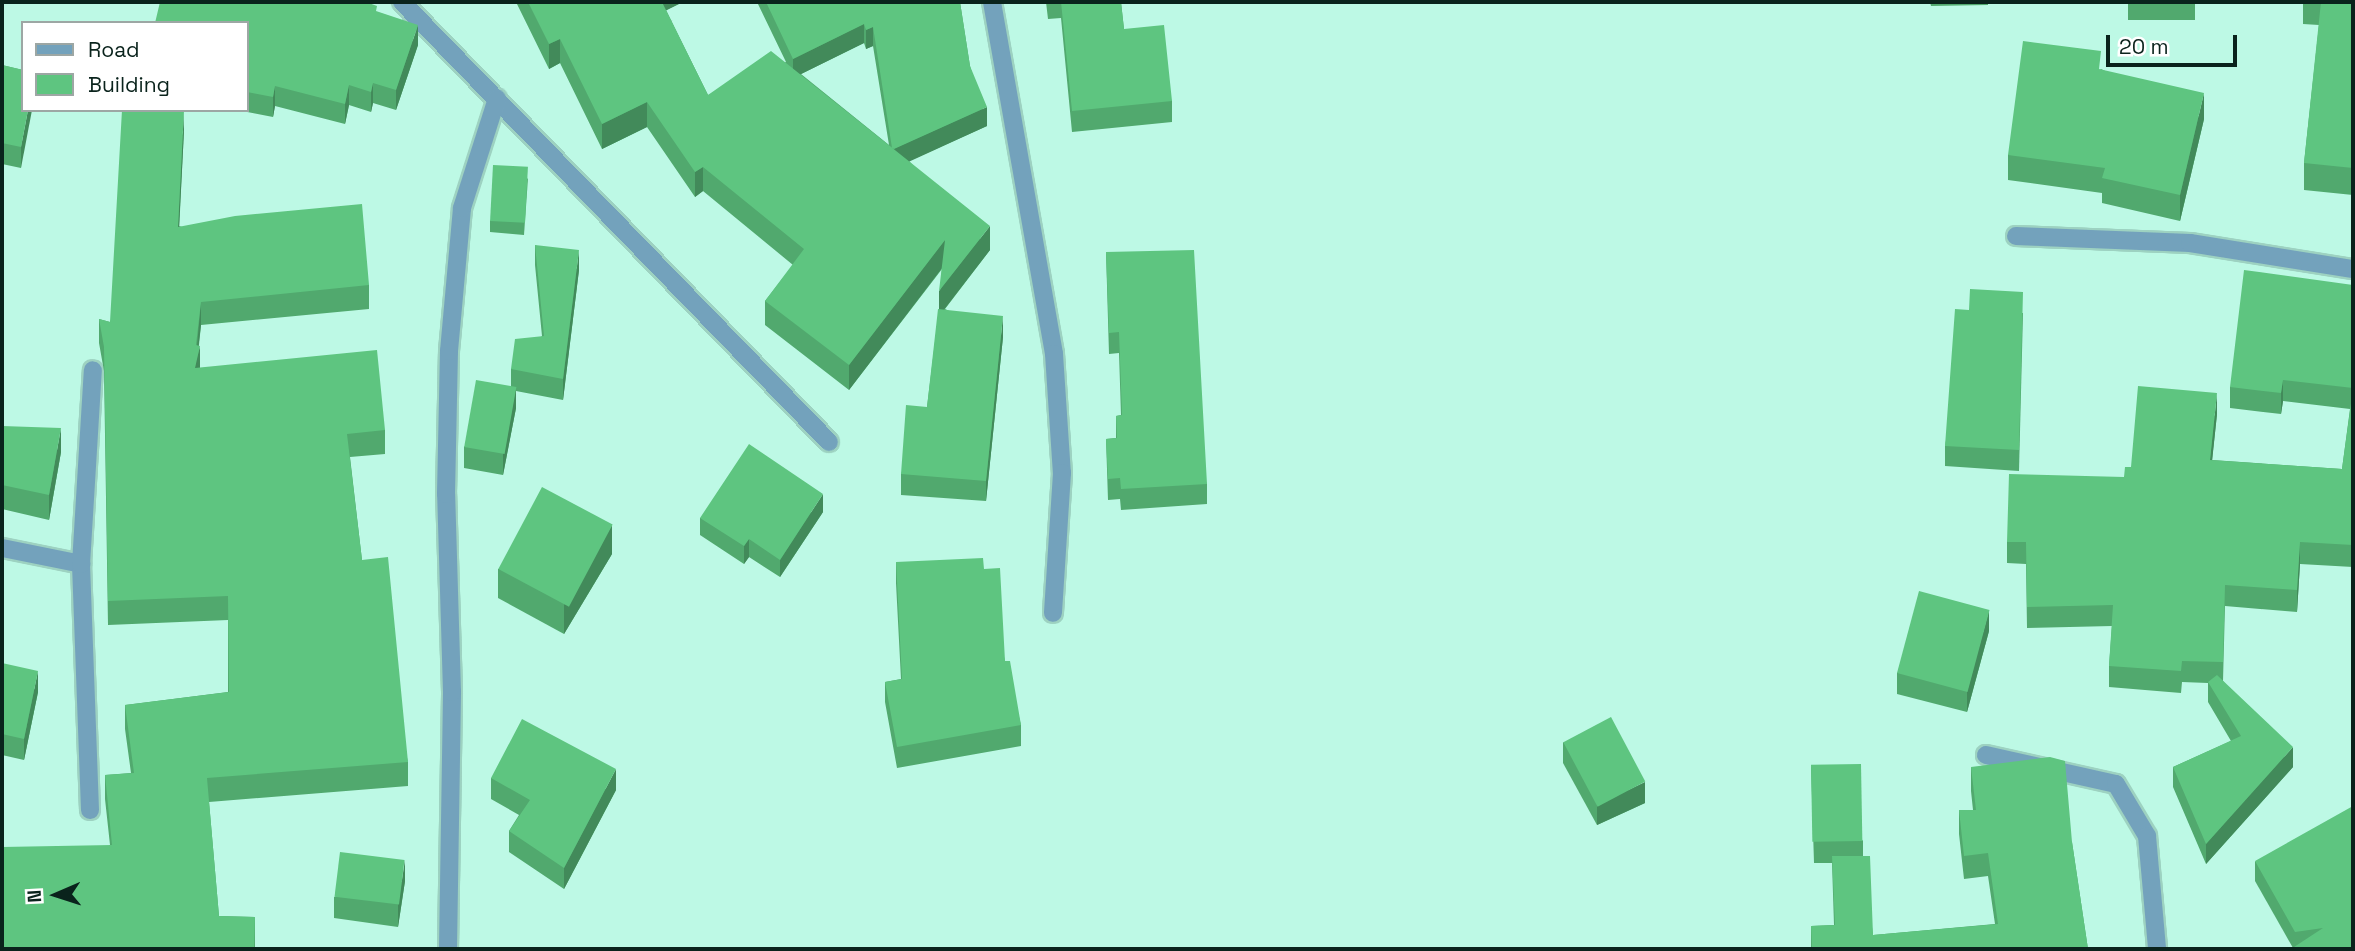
<!DOCTYPE html>
<style>
body{margin:0}
#map{position:relative;width:2355px;height:951px;overflow:hidden;background:#bdf9e5;font-family:"Space Grotesk",sans-serif}
div>[style]{position:absolute}
.roads{filter:drop-shadow(2px 0 #9dd2c1) drop-shadow(-2px 0 #9dd2c1) drop-shadow(0 2px #9dd2c1) drop-shadow(0 -2px #9dd2c1)}
.street>*{height:18px;margin:-9px;padding:0 9px;transform-origin:9px;border-radius:9px;background:#73a2bc}
.wall>*{inset:0;background:#51a96e;transform-origin:0 0}
.shaded-wall>*{inset:0;background:#428a5a}
.building>*{inset:0;background:#5ec580;transform-origin:0 0}
span{translate:-50% -50%;white-space:nowrap;text-align:center;line-height:1.15;-webkit-text-stroke:7px #fff;paint-order:stroke}
.frame{position:absolute;inset:0;border:4px solid #0a231c;pointer-events:none}
.legend{position:absolute;left:21px;top:21px;width:228px;height:91px;box-sizing:border-box;background:#fff;border:2px solid #9da7a4;margin:0;padding:9px 12px;list-style:none;font-size:21px;color:#0a231c}
.legend li{display:flex;align-items:center;gap:14px;height:35px}
.legend b{width:35px;border:2px solid #9da7a4}
.north{position:absolute;left:21px;top:860px;width:70px;height:70px;-webkit-text-stroke:5px #fff;paint-order:stroke;rotate:267deg;font-size:19px;font-weight:700;line-height:28px;text-align:center;color:#0a231c}
.north::after{content:'';display:block;margin:auto;width:24px;height:32px;background:#0a231c;clip-path:polygon(50% 0,100% 100%,50% 72%,0 100%)}
.scale{position:absolute;left:2106px;top:35px;width:131px;height:32px;box-sizing:border-box;border:4px solid #0a231c;border-top:0;padding-left:9px;font-size:21px;line-height:24px;white-space:nowrap;color:#0a231c;-webkit-text-stroke:5px #fff;paint-order:stroke}
</style>
<div id="map">
<div class="roads">
<div class="street">
<div style="left:402px;top:2px;width:613px;rotate:45.86deg"></div>
<div style="left:992px;top:2px;width:357px;rotate:80deg"></div>
<div style="left:1054px;top:354px;width:119px;rotate:86.2deg"></div>
<div style="left:1062px;top:473px;width:140px;rotate:93.7deg"></div>
<div style="left:2016px;top:236px;width:174px;rotate:2.3deg"></div>
<div style="left:2190px;top:243px;width:165px;rotate:9.1deg"></div>
<div style="left:2px;top:548px;width:81px;rotate:11.4deg"></div>
<div style="left:1986px;top:755px;width:133px;rotate:12.6deg"></div>
<div style="left:2116px;top:784px;width:61px;rotate:59.2deg"></div>
<div style="left:2147px;top:836px;width:113px;rotate:84.9deg"></div>
<div style="left:90px;top:810px;width:246px;rotate:-92.1deg"></div>
<div style="left:81px;top:564px;width:194px;rotate:-86.5deg"></div>
<div style="left:448px;top:949px;width:257px;rotate:-89.1deg"></div>
<div style="left:452px;top:692px;width:198px;rotate:-91.7deg"></div>
<div style="left:446px;top:494px;width:143px;rotate:-88.8deg"></div>
<div style="left:449px;top:351px;width:144px;rotate:-84.8deg"></div>
<div style="left:462px;top:208px;width:115px;rotate:-72.3deg"></div>
</div>
</div>
<div class="wall">
<div style="clip-path:polygon(evenodd,516px 2px,683px 2px,666px 10px,708px 95px,786px 62px,757px 2px,960px 2px,970px 66px,987px 126px,909px 161px,990px 250px,945px 309px,1003px 337px,986px 501px,901px 495px,901px 474px,927px 407px,939px 309px,942px 269px,849px 390px,765px 325px,765px 301px,793px 265px,703px 191px,695px 197px,647px 127px,602px 149px,560px 63px,549px 69px,516px 2px,864px 43px,866px 49px,873px 46px,889px 145px,801px 74px,864px 43px)"></div>
<div style="clip-path:polygon(1046px 2px,1121px 2px,1124px 29px,1172px 101px,1172px 122px,1072px 132px,1061px 18px,1048px 19px)"></div>
<div style="clip-path:polygon(1930px 2px,1988px 2px,1988px 5px,1931px 6px)"></div>
<div style="left:2128px;top:2px;width:67px;height:18px"></div>
<div style="clip-path:polygon(2303px 2px,2353px 2px,2353px 195px,2304px 190px,2304px 163px,2319px 25px,2303px 24px)"></div>
<div style="clip-path:polygon(377px 12px,418px 45px,396px 110px,373px 103px,371px 112px,349px 105px,345px 124px,275px 106px,273px 117px,237px 110px,247px 110px,247px 23px)"></div>
<div style="clip-path:polygon(2px 65px,23px 70px,21px 168px,2px 164px)"></div>
<div style="clip-path:polygon(2101px 69px,2204px 119px,2180px 221px,2102px 203px,2102px 193px,2008px 180px,2008px 155px)"></div>
<div style="clip-path:polygon(184px 130px,179px 226px,369px 285px,369px 309px,201px 325px,199px 345px,200px 368px,385px 430px,385px 454px,350px 457px,362px 560px,408px 762px,408px 786px,209px 802px,219px 916px,255px 917px,255px 949px,2px 949px,110px 845px,105px 799px,105px 775px,131px 773px,125px 729px,125px 705px,228px 692px,228px 620px,108px 625px,104px 371px,99px 343px,99px 319px,110px 322px)"></div>
<div style="clip-path:polygon(528px 178px,524px 235px,490px 232px,490px 221px)"></div>
<div style="clip-path:polygon(535px 245px,579px 270px,563px 400px,516px 391px,516px 408px,503px 475px,464px 468px,464px 447px,511px 386px,511px 369px,542px 336px,535px 265px)"></div>
<div style="clip-path:polygon(1106px 252px,1207px 484px,1207px 504px,1121px 510px,1120px 499px,1108px 500px,1106px 439px,1116px 438px,1116px 416px,1121px 415px,1119px 353px,1109px 354px)"></div>
<div style="clip-path:polygon(2353px 285px,2353px 567px,2300px 564px,2297px 612px,2225px 606px,2223px 681px,2293px 767px,2206px 864px,2173px 787px,2173px 767px,2231px 741px,2208px 702px,2208px 683px,2182px 682px,2181px 693px,2109px 687px,2109px 666px,2112px 626px,2027px 628px,2026px 564px,2007px 563px,2007px 542px,2124px 477px,2131px 467px,2217px 414px,2212px 460px,2342px 469px,2350px 409px,2283px 401px,2281px 414px,2230px 408px,2230px 387px)"></div>
<div style="clip-path:polygon(1969px 310px,2023px 313px,2019px 471px,1945px 466px,1945px 446px)"></div>
<div style="clip-path:polygon(2px 410px,3px 426px,61px 452px,49px 520px,2px 509px)"></div>
<div style="clip-path:polygon(823px 512px,780px 577px,749px 557px,744px 564px,700px 535px,700px 518px)"></div>
<div style="clip-path:polygon(612px 554px,564px 634px,498px 598px,498px 569px)"></div>
<div style="clip-path:polygon(896px 562px,984px 569px,1005px 661px,1021px 725px,1021px 746px,897px 768px,885px 702px,885px 682px,901px 679px,896px 583px)"></div>
<div style="clip-path:polygon(1989px 631px,1967px 712px,1897px 694px,1897px 673px)"></div>
<div style="clip-path:polygon(2px 663px,38px 692px,24px 760px,2px 755px)"></div>
<div style="clip-path:polygon(1563px 742px,1645px 803px,1597px 825px,1563px 763px)"></div>
<div style="clip-path:polygon(1811px 766px,1863px 841px,1863px 856px,1873px 935px,1995px 924px,1988px 876px,1964px 879px,1959px 834px,1959px 810px,1973px 810px,1971px 791px,1971px 767px,2072px 842px,2088px 949px,1811px 949px,1811px 926px,1834px 925px,1832px 863px,1814px 863px)"></div>
<div style="clip-path:polygon(491px 778px,616px 790px,564px 889px,509px 852px,509px 831px,519px 815px,491px 799px)"></div>
<div style="clip-path:polygon(2255px 861px,2353px 949px,2293px 948px,2255px 881px)"></div>
<div style="clip-path:polygon(405px 881px,398px 927px,334px 918px,334px 897px)"></div>
</div>
<div class="shaded-wall">
<div style="clip-path:polygon(657px 2px,683px 2px,657px 15px)"></div>
<div style="clip-path:polygon(864px 24px,864px 43px,793px 78px,793px 59px)"></div>
<div style="clip-path:polygon(418px 25px,418px 45px,396px 110px,396px 90px)"></div>
<div style="clip-path:polygon(873px 27px,873px 46px,866px 49px,866px 30px)"></div>
<div style="clip-path:polygon(560px 39px,560px 63px,549px 69px,549px 44px)"></div>
<div style="clip-path:polygon(373px 83px,373px 103px,371px 112px,371px 92px)"></div>
<div style="clip-path:polygon(349px 85px,349px 105px,345px 124px,345px 104px)"></div>
<div style="clip-path:polygon(275px 86px,275px 106px,273px 117px,273px 97px)"></div>
<div style="clip-path:polygon(2204px 93px,2204px 119px,2180px 221px,2180px 195px)"></div>
<div style="clip-path:polygon(647px 102px,647px 127px,602px 149px,602px 124px)"></div>
<div style="clip-path:polygon(987px 107px,987px 126px,893px 169px,893px 149px)"></div>
<div style="clip-path:polygon(28px 110px,32px 110px,21px 168px,21px 147px)"></div>
<div style="clip-path:polygon(184px 110px,184px 130px,178px 251px,178px 227px)"></div>
<div style="clip-path:polygon(703px 167px,703px 191px,695px 197px,695px 172px)"></div>
<div style="clip-path:polygon(990px 226px,990px 250px,939px 316px,939px 291px)"></div>
<div style="clip-path:polygon(945px 240px,945px 264px,849px 390px,849px 365px)"></div>
<div style="clip-path:polygon(579px 250px,579px 270px,563px 400px,563px 379px)"></div>
<div style="clip-path:polygon(201px 302px,201px 325px,197px 358px,200px 346px,200px 370px,195px 368px)"></div>
<div style="clip-path:polygon(1003px 316px,1003px 337px,986px 501px,986px 481px)"></div>
<div style="clip-path:polygon(2283px 380px,2283px 401px,2281px 414px,2281px 393px)"></div>
<div style="clip-path:polygon(516px 387px,516px 408px,503px 475px,503px 454px)"></div>
<div style="clip-path:polygon(2217px 393px,2217px 414px,2210px 481px,2210px 460px)"></div>
<div style="clip-path:polygon(61px 428px,61px 452px,49px 520px,49px 495px)"></div>
<div style="clip-path:polygon(823px 494px,823px 512px,780px 577px,780px 560px)"></div>
<div style="clip-path:polygon(612px 525px,612px 554px,564px 634px,564px 605px)"></div>
<div style="clip-path:polygon(749px 539px,749px 557px,744px 564px,744px 546px)"></div>
<div style="clip-path:polygon(2300px 542px,2300px 564px,2297px 612px,2297px 590px)"></div>
<div style="clip-path:polygon(1989px 610px,1989px 631px,1967px 712px,1967px 692px)"></div>
<div style="clip-path:polygon(38px 671px,38px 692px,24px 760px,24px 739px)"></div>
<div style="clip-path:polygon(2293px 747px,2293px 767px,2206px 864px,2206px 844px)"></div>
<div style="clip-path:polygon(616px 769px,616px 790px,564px 889px,564px 868px)"></div>
<div style="clip-path:polygon(1645px 782px,1645px 803px,1597px 825px,1597px 805px)"></div>
<div style="clip-path:polygon(405px 860px,405px 881px,398px 927px,398px 906px)"></div>
</div>
<div class="building">
<div style="clip-path:polygon(160px 2px,366px 2px,377px 6px,376px 11px,418px 25px,396px 90px,373px 83px,371px 92px,349px 85px,345px 104px,275px 86px,273px 97px,247px 92px,247px 23px,155px 23px)"></div>
<div style="clip-path:polygon(528px 2px,662px 2px,708px 95px,771px 51px,990px 226px,939px 291px,945px 240px,849px 365px,765px 301px,804px 249px,703px 167px,695px 172px,647px 102px,602px 124px,560px 39px,549px 44px)"></div>
<div style="clip-path:polygon(766px 2px,960px 2px,970px 66px,987px 107px,894px 149px,892px 148px,873px 27px,866px 30px,864px 24px,793px 59px)"></div>
<div style="clip-path:polygon(1061px 2px,1121px 2px,1124px 29px,1164px 25px,1172px 101px,1072px 111px)"></div>
<div style="clip-path:polygon(2321px 2px,2353px 2px,2353px 168px,2304px 163px)"></div>
<div style="clip-path:polygon(2023px 41px,2101px 51px,2099px 69px,2204px 93px,2180px 195px,2102px 178px,2105px 168px,2008px 155px)"></div>
<div style="clip-path:polygon(2px 65px,23px 70px,23px 110px,28px 110px,21px 147px,2px 143px)"></div>
<div style="clip-path:polygon(122px 110px,184px 110px,178px 227px,235px 216px,362px 204px,369px 285px,201px 302px,196px 345px,200px 346px,195px 368px,377px 350px,385px 430px,347px 434px,362px 560px,388px 557px,408px 762px,207px 778px,219px 916px,255px 917px,254px 949px,2px 949px,2px 847px,112px 845px,105px 775px,134px 773px,125px 705px,229px 692px,228px 596px,108px 601px,104px 347px,99px 319px,110px 322px)"></div>
<div style="left:493px;top:165px;width:35px;height:56px;rotate:3deg"></div>
<div style="clip-path:polygon(535px 245px,579px 250px,563px 379px,511px 369px,515px 339px,544px 336px)"></div>
<div style="clip-path:polygon(1194px 250px,1207px 484px,1121px 489px,1120px 478px,1108px 479px,1106px 439px,1117px 438px,1116px 416px,1122px 415px,1119px 332px,1109px 333px,1106px 252px)"></div>
<div style="clip-path:polygon(2244px 270px,2353px 285px,2353px 388px,2283px 380px,2281px 393px,2230px 387px)"></div>
<div style="clip-path:polygon(1970px 289px,2023px 292px,2019px 450px,1945px 446px,1955px 309px,1969px 310px)"></div>
<div style="clip-path:polygon(938px 309px,1003px 316px,986px 481px,901px 474px,906px 405px,927px 407px)"></div>
<div style="left:476px;top:380px;width:41px;height:68px;rotate:10deg"></div>
<div style="clip-path:polygon(2138px 386px,2217px 393px,2210px 460px,2342px 469px,2353px 389px,2353px 545px,2300px 542px,2297px 590px,2225px 585px,2223px 662px,2182px 661px,2181px 671px,2109px 666px,2113px 605px,2027px 607px,2026px 542px,2007px 542px,2009px 474px,2124px 477px,2125px 467px,2131px 467px)"></div>
<div style="clip-path:polygon(2px 426px,61px 428px,49px 495px,2px 485px)"></div>
<div style="clip-path:polygon(749px 444px,823px 494px,780px 560px,749px 539px,744px 546px,700px 518px)"></div>
<div style="left:542px;top:487px;width:80px;height:93px;rotate:28deg"></div>
<div style="clip-path:polygon(983px 558px,984px 569px,1000px 568px,1005px 661px,1010px 661px,1021px 725px,897px 747px,885px 682px,902px 679px,896px 562px)"></div>
<div style="left:1919px;top:591px;width:73px;height:85px;rotate:15deg"></div>
<div style="clip-path:polygon(2px 663px,38px 671px,24px 739px,2px 734px)"></div>
<div style="clip-path:polygon(2217px 675px,2293px 747px,2206px 844px,2173px 767px,2241px 736px,2208px 682px)"></div>
<div style="left:1611px;top:717px;width:73px;height:54px;rotate:62deg"></div>
<div style="clip-path:polygon(522px 719px,616px 769px,564px 868px,509px 831px,530px 800px,491px 778px)"></div>
<div style="clip-path:polygon(2050px 757px,2065px 761px,2072px 842px,2088px 949px,1812px 949px,1811px 926px,1835px 925px,1832px 856px,1870px 856px,1873px 935px,1998px 924px,1988px 853px,1964px 856px,1959px 810px,1976px 810px,1971px 767px)"></div>
<div style="left:1861px;top:764px;width:77px;height:50px;rotate:89deg"></div>
<div style="clip-path:polygon(2353px 806px,2353px 949px,2291px 949px,2323px 928px,2295px 932px,2255px 861px)"></div>
<div style="left:340px;top:852px;width:65px;height:45px;rotate:7deg"></div>
</div>
<div class="frame"></div>
<ul class="legend">
<li><b style="height:9px;background:#73a2bc"></b>Road</li>
<li><b style="height:19px;background:#5ec580"></b>Building</li>
</ul>
<div class="north">N</div>
<div class="scale">20 m</div>
</div>
